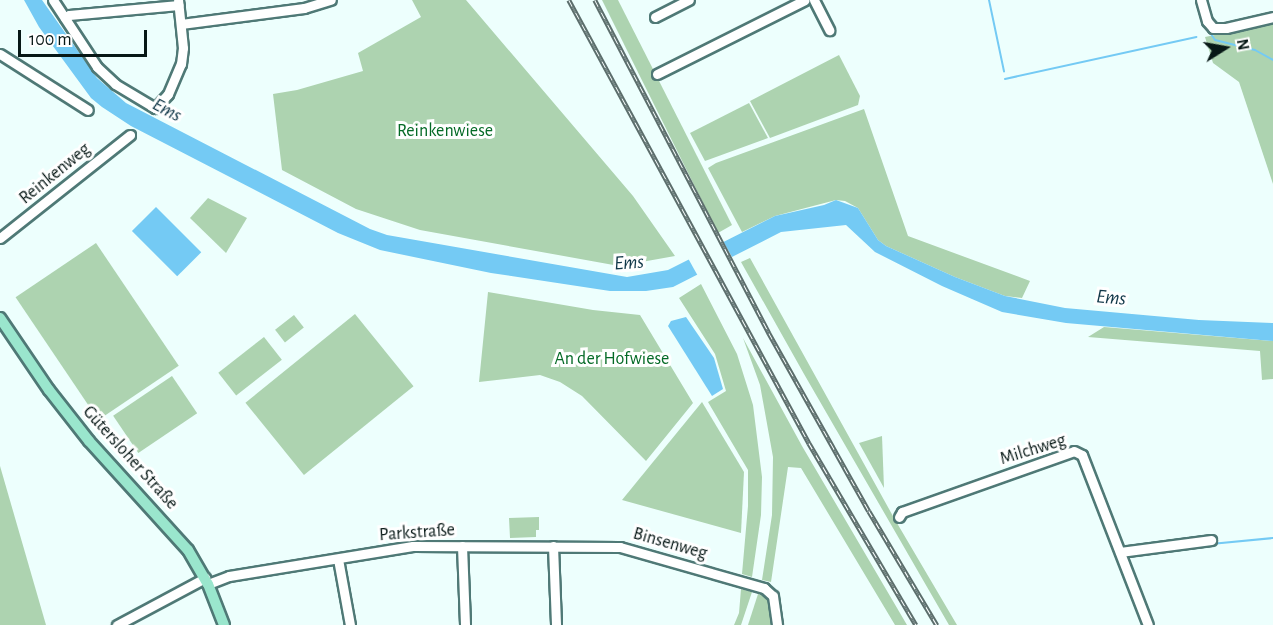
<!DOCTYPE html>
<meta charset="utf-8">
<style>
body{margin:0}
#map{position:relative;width:1273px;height:625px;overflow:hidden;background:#edfffd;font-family:"Alegreya Sans",sans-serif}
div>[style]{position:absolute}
.green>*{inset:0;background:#add3b0;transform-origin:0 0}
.water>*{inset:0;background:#74caf4;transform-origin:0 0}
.pier>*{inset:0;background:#edfffd;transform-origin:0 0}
.stream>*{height:2px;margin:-1px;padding:0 1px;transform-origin:1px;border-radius:1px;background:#74caf4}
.roads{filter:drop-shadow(2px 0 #4f7976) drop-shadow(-2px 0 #4f7976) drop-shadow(0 2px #4f7976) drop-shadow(0 -2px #4f7976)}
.minor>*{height:9px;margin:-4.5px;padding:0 4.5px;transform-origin:4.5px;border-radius:4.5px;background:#fff}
.major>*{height:10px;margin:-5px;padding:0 5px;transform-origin:5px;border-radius:5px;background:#9ae6cd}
.rail>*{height:4.5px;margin-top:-2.25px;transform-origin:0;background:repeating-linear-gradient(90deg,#fff 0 7px,#5c6e6c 0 14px);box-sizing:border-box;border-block:2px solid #5c6e6c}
span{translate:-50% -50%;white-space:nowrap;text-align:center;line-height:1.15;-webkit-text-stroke:6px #fff;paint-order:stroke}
.park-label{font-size:18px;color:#046a26}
.street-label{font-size:18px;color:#071816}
.water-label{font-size:20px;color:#103748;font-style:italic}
.north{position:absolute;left:1195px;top:18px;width:60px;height:60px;-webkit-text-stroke:4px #fff;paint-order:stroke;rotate:79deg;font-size:16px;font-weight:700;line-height:24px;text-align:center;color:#071816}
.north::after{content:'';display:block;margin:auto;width:21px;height:27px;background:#071816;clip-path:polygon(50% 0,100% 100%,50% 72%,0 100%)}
.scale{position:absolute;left:18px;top:30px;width:129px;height:27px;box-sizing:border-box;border:3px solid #071816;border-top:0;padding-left:8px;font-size:18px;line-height:21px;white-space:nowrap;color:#071816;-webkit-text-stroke:4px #fff;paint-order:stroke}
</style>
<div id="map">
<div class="green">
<div style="clip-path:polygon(412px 0,466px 0,633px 196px,675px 256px,619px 266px,420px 230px,356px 209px,282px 170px,273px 94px,297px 90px,363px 71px,358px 53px,421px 17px)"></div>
<div style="clip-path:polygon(602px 0,618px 0,732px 225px,718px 233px)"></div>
<div style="clip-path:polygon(1273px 23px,1273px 184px,1239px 82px,1213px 63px,1205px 37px)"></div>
<div style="clip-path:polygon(839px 55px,860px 96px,858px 105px,770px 138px,750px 101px)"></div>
<div style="clip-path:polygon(749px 103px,768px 138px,705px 161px,690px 133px)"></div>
<div style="clip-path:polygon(864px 109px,908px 236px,1030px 281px,1022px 298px,1005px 296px,955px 277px,886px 246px,878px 240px,858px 208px,845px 201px,836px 200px,775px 216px,742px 232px,708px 168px,716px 163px)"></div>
<div style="clip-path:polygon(208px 198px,247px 218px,226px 253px,190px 218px)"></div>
<div style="left:96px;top:243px;width:148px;height:97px;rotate:56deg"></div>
<div style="clip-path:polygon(750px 258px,894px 518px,957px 625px,949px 625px,804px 374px,741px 262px)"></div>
<div style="clip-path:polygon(701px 284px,737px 354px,753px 405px,762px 477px,761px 515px,752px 577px,742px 574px,748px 506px,748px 470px,708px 402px,726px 391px,715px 354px,679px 298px)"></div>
<div style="clip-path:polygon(488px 292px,593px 310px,640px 315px,693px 403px,646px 461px,582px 396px,560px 382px,540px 375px,479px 382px)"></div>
<div style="left:355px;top:314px;width:93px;height:141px;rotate:51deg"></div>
<div style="left:294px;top:315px;width:16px;height:24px;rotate:52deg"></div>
<div style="clip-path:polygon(1104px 327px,1273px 341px,1273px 379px,1262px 380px,1260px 351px,1088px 337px)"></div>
<div style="left:264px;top:337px;width:29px;height:58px;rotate:52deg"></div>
<div style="clip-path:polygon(743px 338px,802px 446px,907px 625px,895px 625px,801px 468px,788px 467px,771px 582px,762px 580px,772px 515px,773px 457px,760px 385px)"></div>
<div style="left:172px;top:376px;width:45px;height:71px;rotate:56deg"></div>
<div style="clip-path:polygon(702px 402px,744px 472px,741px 533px,622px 500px)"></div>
<div style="clip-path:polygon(882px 436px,884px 488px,859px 443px)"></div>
<div style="clip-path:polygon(0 466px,46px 625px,0 625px)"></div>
<div style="clip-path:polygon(539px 517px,539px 530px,536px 530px,536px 537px,510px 538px,509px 518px)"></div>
<div style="clip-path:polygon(741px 589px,752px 592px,741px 625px,734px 625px,739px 613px)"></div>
<div style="clip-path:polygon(758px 594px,769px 597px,775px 625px,748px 625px)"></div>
</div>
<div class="water">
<div style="clip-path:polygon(24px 0,42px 0,97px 78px,126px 103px,370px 229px,387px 235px,627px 277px,668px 270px,775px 216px,824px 205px,836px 200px,858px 208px,878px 240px,886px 246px,955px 277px,1005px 296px,1065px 308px,1199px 320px,1273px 323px,1273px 341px,1066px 323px,1002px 312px,942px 286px,875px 252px,846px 225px,781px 232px,673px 287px,646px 291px,610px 291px,491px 273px,380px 250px,338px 233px,131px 126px,102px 107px,91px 98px,39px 27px)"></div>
<div style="left:156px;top:207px;width:64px;height:34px;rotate:45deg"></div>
<div style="clip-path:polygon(686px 317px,714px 358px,723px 389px,712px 396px,668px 326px,671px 321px)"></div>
</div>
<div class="pier">
<div style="left:722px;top:239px;width:23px;height:39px;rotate:61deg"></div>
</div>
<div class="stream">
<div style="left:989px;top:0;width:73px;rotate:78.1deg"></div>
<div style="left:1211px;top:34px;width:7px;rotate:56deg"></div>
<div style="left:1215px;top:40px;width:41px;rotate:14deg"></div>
<div style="left:1255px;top:50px;width:21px;rotate:29deg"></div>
<div style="left:1005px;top:79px;width:196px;rotate:-12.4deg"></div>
<div style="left:1211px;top:544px;width:62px;rotate:-5.5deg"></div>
</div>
<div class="roads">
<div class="minor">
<div style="left:53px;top:0;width:80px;rotate:56.7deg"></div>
<div style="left:97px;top:67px;width:25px;rotate:43deg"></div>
<div style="left:115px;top:84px;width:47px;rotate:31deg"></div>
<div style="left:155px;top:108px;width:19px;rotate:-47deg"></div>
<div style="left:168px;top:94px;width:33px;rotate:-67deg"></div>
<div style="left:181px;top:64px;width:16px;rotate:-83deg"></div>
<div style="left:183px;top:48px;width:48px;rotate:-95.9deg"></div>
<div style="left:814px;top:0;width:34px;rotate:63deg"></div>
<div style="left:1201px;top:0;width:22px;rotate:74deg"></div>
<div style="left:1207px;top:21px;width:9px;rotate:49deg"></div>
<div style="left:1213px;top:28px;width:13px"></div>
<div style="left:1226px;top:28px;width:48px;rotate:-13.2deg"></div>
<div style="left:655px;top:17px;width:38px;rotate:-27deg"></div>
<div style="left:65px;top:18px;width:5px;rotate:-37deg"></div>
<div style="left:69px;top:15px;width:110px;rotate:-5.2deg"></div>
<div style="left:181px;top:24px;width:124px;rotate:-7.4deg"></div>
<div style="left:304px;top:8px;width:28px;rotate:-17deg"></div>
<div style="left:0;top:54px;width:104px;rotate:32.5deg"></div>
<div style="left:657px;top:74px;width:165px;rotate:-26.6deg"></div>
<div style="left:0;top:238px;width:166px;rotate:-38.4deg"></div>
<div style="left:899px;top:517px;width:6px;rotate:-59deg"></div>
<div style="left:902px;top:512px;width:182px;rotate:-19.5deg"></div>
<div style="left:1074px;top:451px;width:9px;rotate:27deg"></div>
<div style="left:1082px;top:455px;width:182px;rotate:68.8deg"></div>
<div style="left:462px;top:546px;width:79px;rotate:87.8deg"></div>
<div style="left:553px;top:546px;width:79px;rotate:87.8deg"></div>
<div style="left:1120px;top:552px;width:92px;rotate:-7.5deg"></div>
<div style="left:338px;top:559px;width:67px;rotate:79.7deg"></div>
<div style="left:208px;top:584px;width:22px;rotate:-21deg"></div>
<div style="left:229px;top:576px;width:186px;rotate:-9.3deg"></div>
<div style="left:413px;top:546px;width:207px;rotate:0.3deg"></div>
<div style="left:620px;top:547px;width:150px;rotate:15.9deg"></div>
<div style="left:764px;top:588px;width:12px;rotate:42deg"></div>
<div style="left:773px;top:596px;width:29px;rotate:82deg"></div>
<div style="left:117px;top:625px;width:100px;rotate:-28.1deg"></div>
</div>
<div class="major">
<div style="left:0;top:318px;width:87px;rotate:55.8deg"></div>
<div style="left:49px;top:390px;width:65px;rotate:51.9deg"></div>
<div style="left:89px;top:441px;width:147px;rotate:47.8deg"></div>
<div style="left:188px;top:550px;width:39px;rotate:60deg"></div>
<div style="left:208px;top:584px;width:44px;rotate:68.7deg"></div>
</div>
</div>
<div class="rail">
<div style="left:569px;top:0;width:504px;rotate:61.55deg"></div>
<div style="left:809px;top:443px;width:211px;rotate:59.5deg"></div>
<div style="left:595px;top:0;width:376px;rotate:62.4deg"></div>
<div style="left:769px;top:333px;width:204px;rotate:60.7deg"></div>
<div style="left:869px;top:511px;width:133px;rotate:59.2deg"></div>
</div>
<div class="park-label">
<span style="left:445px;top:131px">Reinkenwiese</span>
<span style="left:612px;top:359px">An der Hofwiese</span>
</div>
<div class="street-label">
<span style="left:55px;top:174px;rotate:-39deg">Reinkenweg</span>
<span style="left:1033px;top:450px;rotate:-17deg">Milchweg</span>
<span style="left:130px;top:458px;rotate:48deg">Gütersloher Straße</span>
<span style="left:417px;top:533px;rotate:-4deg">Parkstraße</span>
<span style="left:670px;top:544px;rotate:16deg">Binsenweg</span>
</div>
<div class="water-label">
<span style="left:167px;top:110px;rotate:28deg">Ems</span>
<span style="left:629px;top:263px;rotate:-4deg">Ems</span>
<span style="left:1111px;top:298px;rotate:5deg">Ems</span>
</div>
<div class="north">N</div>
<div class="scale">100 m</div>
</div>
